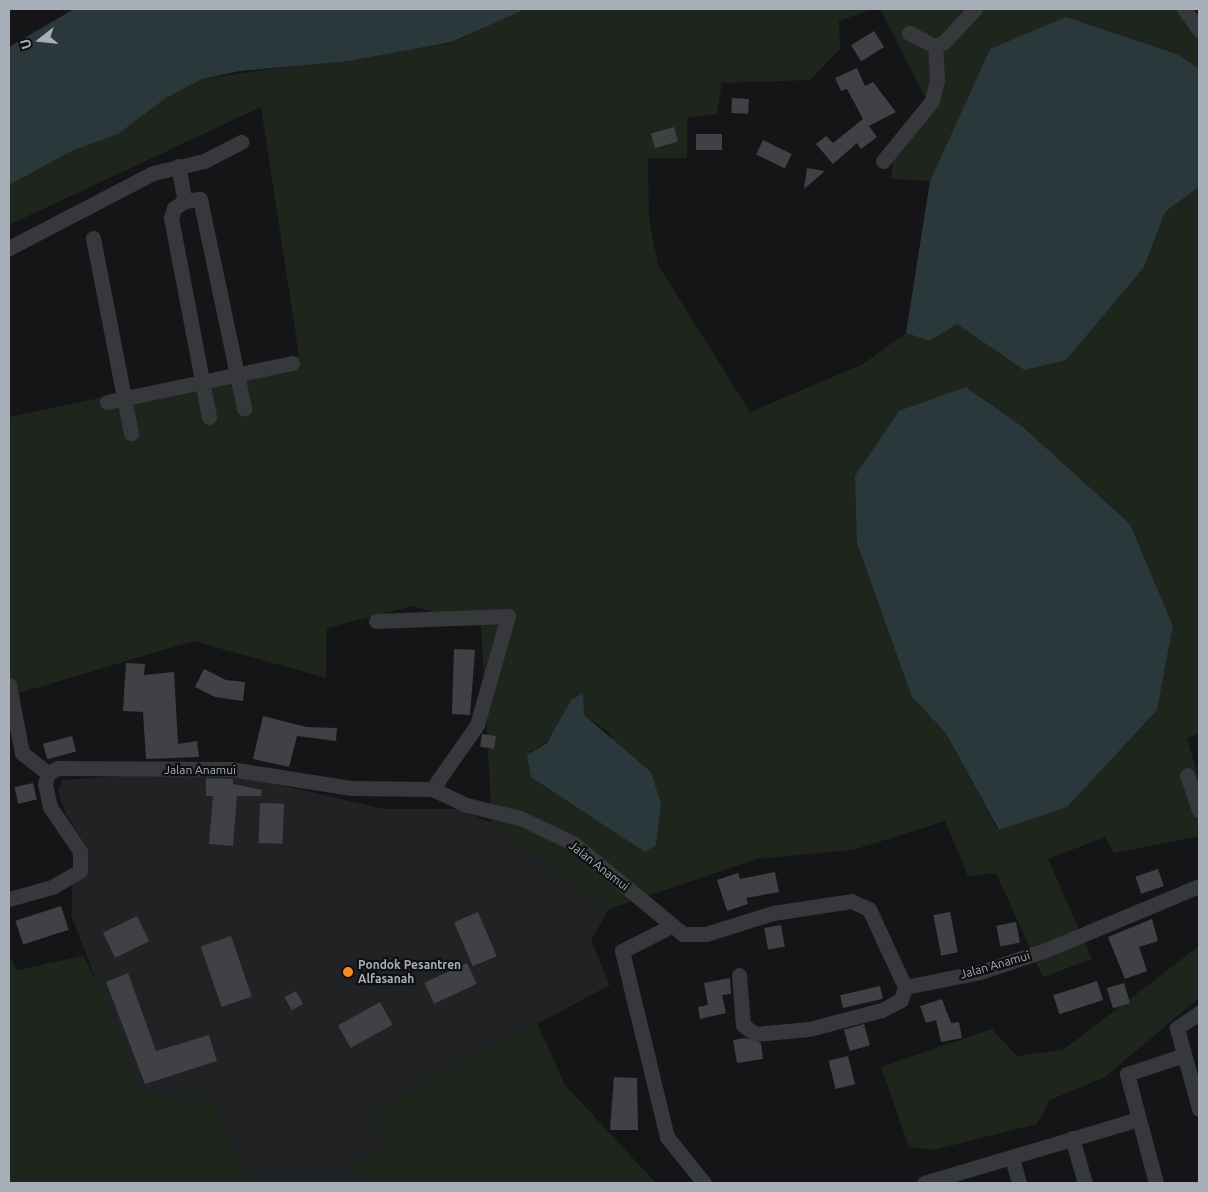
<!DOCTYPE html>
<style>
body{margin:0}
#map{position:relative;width:1208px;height:1192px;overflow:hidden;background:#151517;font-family:Ubuntu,sans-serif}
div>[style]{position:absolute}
.built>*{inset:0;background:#212224}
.green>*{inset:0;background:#1d251d}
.water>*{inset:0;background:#2a383c}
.building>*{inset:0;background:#3f4144;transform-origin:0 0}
.minor>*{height:15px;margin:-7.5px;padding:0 7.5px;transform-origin:7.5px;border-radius:7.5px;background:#36383c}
.dots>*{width:14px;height:14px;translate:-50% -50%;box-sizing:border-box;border:2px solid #101012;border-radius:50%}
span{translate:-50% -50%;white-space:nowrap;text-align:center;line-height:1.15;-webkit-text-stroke:4.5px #101012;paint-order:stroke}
.street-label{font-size:12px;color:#a6afb8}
.poi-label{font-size:12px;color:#a6afb8;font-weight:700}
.left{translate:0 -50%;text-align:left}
.frame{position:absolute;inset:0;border:10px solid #a6afb8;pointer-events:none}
.north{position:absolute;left:15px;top:15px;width:50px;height:50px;-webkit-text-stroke:4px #101012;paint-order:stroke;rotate:254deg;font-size:14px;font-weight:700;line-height:20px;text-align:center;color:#a6afb8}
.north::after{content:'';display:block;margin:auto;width:18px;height:22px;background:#a6afb8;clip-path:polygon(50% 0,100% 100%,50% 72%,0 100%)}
</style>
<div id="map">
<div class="built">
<div style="clip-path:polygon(180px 772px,259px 780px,384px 809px,459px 809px,492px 823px,609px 909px,591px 940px,610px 985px,374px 1111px,389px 1148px,353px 1164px,357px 1183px,245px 1183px,214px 1101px,179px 1100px,138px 1089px,72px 917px,72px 883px,86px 847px,65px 812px,58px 791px,62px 780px)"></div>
</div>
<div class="green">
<div style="clip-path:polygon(evenodd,526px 9px,873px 9px,839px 21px,840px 49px,810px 80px,722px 83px,717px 114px,687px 118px,687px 158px,648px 158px,649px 219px,658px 265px,750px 412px,863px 364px,906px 333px,930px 341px,957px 324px,1024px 370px,1144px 267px,1165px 212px,1199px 187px,1199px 734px,1187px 738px,1199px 780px,1199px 836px,1114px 853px,1105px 837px,1048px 859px,1092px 959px,1043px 977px,996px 873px,968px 876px,945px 821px,853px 850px,757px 859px,609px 909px,492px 823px,481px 627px,413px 606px,327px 628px,326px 678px,194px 641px,9px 696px,9px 417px,299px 356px,261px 107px,9px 225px,9px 185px,72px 151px,118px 134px,166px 98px,202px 79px,452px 43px,526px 9px,966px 387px,1023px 427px,1130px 524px,1173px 626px,1157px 710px,998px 830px,945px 732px,913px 697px,857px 543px,966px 387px,526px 9px,584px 715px,611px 734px,645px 852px,527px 755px,584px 715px)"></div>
<div style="clip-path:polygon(880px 9px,1191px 9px,1199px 25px,1199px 69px,1179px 55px,990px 49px,930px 181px,891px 179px,895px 139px,926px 99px)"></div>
<div style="clip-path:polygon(1199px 946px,1199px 998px,1105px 1077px,1050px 1100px,1037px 1124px,934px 1150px,909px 1147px,881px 1067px,992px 1029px,1017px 1056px,1063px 1050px)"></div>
<div style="clip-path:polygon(9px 956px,17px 970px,83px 956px,105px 996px,138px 1089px,179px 1100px,214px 1100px,245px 1183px,9px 1183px)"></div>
<div style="clip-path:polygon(537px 1023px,565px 1085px,656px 1183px,357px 1183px,353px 1164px,389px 1148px,374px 1111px)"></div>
</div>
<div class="water">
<div style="clip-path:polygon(74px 9px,526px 9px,452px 42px,348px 61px,240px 71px,202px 79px,166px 98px,118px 134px,72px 151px,9px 185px,9px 47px)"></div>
<div style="clip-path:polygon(1066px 17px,1179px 55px,1199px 69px,1199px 187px,1165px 212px,1144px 267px,1066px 360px,1024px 370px,957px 324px,930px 341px,906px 333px,930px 181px,990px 49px)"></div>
<div style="clip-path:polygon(966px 387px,1023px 427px,1130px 524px,1173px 626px,1157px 710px,1067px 807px,999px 830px,945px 732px,912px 697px,857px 543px,855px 476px,899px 411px)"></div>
<div style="clip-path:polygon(583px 693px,584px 715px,651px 772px,661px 804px,656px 845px,645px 852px,531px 777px,527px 755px,547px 743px,571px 700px)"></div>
</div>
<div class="building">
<div style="left:874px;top:31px;width:19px;height:27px;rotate:58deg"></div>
<div style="clip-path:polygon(857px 68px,865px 86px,873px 82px,896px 112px,869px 126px,877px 137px,861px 149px,857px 143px,833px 164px,816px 144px,826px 136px,833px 143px,863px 119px,847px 89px,841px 91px,835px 78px)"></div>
<div style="left:732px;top:98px;width:17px;height:15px;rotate:3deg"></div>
<div style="left:674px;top:127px;width:15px;height:24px;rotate:74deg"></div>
<div style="left:722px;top:134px;width:16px;height:26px;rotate:90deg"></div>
<div style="left:763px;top:140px;width:32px;height:16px;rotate:26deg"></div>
<div style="clip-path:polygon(807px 168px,825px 171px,804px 189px)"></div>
<div style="clip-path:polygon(454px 649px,475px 650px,470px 715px,452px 714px)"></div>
<div style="clip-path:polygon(126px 663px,145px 664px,144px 675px,174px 672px,178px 744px,197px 741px,199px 757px,146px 759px,143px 712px,123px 711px)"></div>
<div style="clip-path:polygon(204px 669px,226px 680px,245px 682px,243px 701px,215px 697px,195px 687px)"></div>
<div style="clip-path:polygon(263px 716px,306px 727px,337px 728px,336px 741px,297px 736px,289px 767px,253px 759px)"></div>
<div style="left:482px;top:734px;width:14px;height:13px;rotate:8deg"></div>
<div style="left:72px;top:736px;width:16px;height:30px;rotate:75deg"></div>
<div style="clip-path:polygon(206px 778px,233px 779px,233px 784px,262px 790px,261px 796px,237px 796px,233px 846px,209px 844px,213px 796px,206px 796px)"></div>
<div style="left:33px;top:783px;width:17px;height:19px;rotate:77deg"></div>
<div style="left:260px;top:803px;width:24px;height:40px;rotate:2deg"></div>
<div style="left:1158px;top:869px;width:18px;height:24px;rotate:71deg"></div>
<div style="clip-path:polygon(775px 872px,779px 892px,746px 898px,748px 904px,727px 911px,717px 880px,738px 873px,740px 879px)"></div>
<div style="left:61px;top:906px;width:25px;height:48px;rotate:72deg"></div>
<div style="left:478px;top:912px;width:48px;height:26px;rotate:67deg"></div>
<div style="left:950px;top:912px;width:41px;height:17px;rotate:79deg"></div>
<div style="left:137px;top:916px;width:28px;height:38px;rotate:64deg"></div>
<div style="clip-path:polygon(1152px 919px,1158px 941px,1139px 947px,1147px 971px,1125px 979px,1108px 937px)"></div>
<div style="left:1016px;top:922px;width:21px;height:20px;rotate:79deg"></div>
<div style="left:781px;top:925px;width:22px;height:17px;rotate:80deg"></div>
<div style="left:231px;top:936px;width:64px;height:32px;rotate:71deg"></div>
<div style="left:467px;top:963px;width:23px;height:47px;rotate:65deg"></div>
<div style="clip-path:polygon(128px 973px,156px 1051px,209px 1035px,217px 1061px,145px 1084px,106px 982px)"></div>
<div style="clip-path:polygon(730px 978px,731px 994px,722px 995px,726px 1013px,700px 1019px,698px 1007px,708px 1005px,704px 983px)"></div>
<div style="left:1097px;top:981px;width:20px;height:46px;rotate:72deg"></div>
<div style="left:1124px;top:983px;width:21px;height:18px;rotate:73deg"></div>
<div style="left:880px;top:986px;width:13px;height:41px;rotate:77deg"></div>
<div style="left:296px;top:991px;width:15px;height:13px;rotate:62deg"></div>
<div style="clip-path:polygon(942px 999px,951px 1023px,959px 1022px,962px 1038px,941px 1042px,936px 1020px,926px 1023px,920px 1006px)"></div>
<div style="left:380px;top:1002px;width:26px;height:48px;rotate:61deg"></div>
<div style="left:864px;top:1024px;width:22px;height:21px;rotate:74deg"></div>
<div style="clip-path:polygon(745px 1038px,761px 1043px,763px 1059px,737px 1063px,733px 1040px)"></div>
<div style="left:848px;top:1056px;width:29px;height:20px;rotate:76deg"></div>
<div style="clip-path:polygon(614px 1077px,637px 1078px,638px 1130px,610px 1130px)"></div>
</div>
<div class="minor">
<div style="left:1184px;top:9px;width:26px;rotate:54deg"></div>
<div style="left:909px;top:33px;width:29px;rotate:27deg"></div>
<div style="left:935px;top:46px;width:10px;rotate:-24deg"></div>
<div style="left:944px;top:42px;width:45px;rotate:-46.8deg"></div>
<div style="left:883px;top:161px;width:77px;rotate:-50.8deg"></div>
<div style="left:932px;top:101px;width:22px;rotate:-77deg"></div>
<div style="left:937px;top:80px;width:34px;rotate:-93deg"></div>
<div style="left:178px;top:166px;width:36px;rotate:79deg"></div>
<div style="left:93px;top:238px;width:199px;rotate:79deg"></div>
<div style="left:9px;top:248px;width:162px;rotate:-27.5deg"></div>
<div style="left:153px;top:173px;width:52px;rotate:-13.2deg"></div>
<div style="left:204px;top:161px;width:42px;rotate:-27.2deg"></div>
<div style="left:107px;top:402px;width:189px;rotate:-11.9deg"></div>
<div style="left:209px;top:417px;width:203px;rotate:-100.8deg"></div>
<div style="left:171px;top:218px;width:10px;rotate:-73deg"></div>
<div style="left:174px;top:208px;width:13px;rotate:-32deg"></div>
<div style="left:185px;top:201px;width:15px;rotate:-8deg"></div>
<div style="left:200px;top:199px;width:214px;rotate:78.1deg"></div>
<div style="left:376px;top:621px;width:132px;rotate:-2.2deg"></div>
<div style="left:508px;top:616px;width:113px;rotate:105.9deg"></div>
<div style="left:477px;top:725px;width:78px;rotate:125.1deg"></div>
<div style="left:9px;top:685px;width:69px;rotate:79.2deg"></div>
<div style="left:22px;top:753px;width:33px;rotate:38deg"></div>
<div style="left:1187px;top:775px;width:37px;rotate:71deg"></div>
<div style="left:9px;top:899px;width:45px;rotate:-15.6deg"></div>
<div style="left:52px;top:887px;width:32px;rotate:-30deg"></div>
<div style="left:80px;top:871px;width:20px;rotate:-90deg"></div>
<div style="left:80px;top:851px;width:53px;rotate:-124.3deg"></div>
<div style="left:50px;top:807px;width:24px;rotate:-102deg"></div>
<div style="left:45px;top:784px;width:11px;rotate:-75deg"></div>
<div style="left:48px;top:773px;width:11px;rotate:-27deg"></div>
<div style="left:58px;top:768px;width:173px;rotate:0.3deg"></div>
<div style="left:231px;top:769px;width:121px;rotate:9deg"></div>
<div style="left:351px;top:788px;width:81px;rotate:0.7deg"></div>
<div style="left:432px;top:789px;width:38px;rotate:25deg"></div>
<div style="left:467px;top:805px;width:55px;rotate:13.8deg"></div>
<div style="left:520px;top:818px;width:59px;rotate:25.3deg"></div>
<div style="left:573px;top:843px;width:143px;rotate:39.6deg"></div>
<div style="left:683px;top:934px;width:23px"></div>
<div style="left:706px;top:934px;width:70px;rotate:-17.4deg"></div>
<div style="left:773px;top:913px;width:79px;rotate:-8.7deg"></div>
<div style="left:851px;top:901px;width:20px;rotate:24deg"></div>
<div style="left:869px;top:909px;width:86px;rotate:65.2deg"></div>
<div style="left:905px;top:987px;width:76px;rotate:-11.3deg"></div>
<div style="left:980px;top:972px;width:70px;rotate:-18.4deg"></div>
<div style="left:1046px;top:950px;width:166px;rotate:-22.7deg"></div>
<div style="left:671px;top:926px;width:55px;rotate:153deg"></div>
<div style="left:622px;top:951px;width:191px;rotate:76.4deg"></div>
<div style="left:667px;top:1137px;width:59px;rotate:51.2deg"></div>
<div style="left:739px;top:975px;width:50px;rotate:85.4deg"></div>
<div style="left:743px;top:1025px;width:15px;rotate:37deg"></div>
<div style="left:755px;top:1034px;width:54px;rotate:-5.3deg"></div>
<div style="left:809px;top:1029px;width:75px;rotate:-14.6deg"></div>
<div style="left:882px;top:1010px;width:21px;rotate:-28deg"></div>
<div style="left:901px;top:1000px;width:14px;rotate:-73deg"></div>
<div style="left:1199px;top:1013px;width:27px;rotate:146deg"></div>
<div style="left:1177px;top:1028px;width:84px;rotate:74.8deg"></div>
<div style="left:1072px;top:1138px;width:47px;rotate:73.9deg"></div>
<div style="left:1012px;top:1157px;width:27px;rotate:75deg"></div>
<div style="left:924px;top:1183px;width:224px;rotate:-16.6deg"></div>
<div style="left:1156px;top:1183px;width:113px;rotate:-104.9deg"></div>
<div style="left:1127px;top:1074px;width:60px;rotate:-18.4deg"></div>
</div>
<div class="dots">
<div style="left:348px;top:972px;background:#fc8828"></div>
</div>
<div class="street-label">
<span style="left:200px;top:770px">Jalan Anamui</span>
<span style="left:599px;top:866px;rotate:38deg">Jalan Anamui</span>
<span style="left:995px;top:965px;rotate:-16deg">Jalan Anamui</span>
</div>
<div class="poi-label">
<span class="left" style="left:358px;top:972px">Pondok Pesantren<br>Alfasanah</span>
</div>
<div class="frame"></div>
<div class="north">U</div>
</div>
